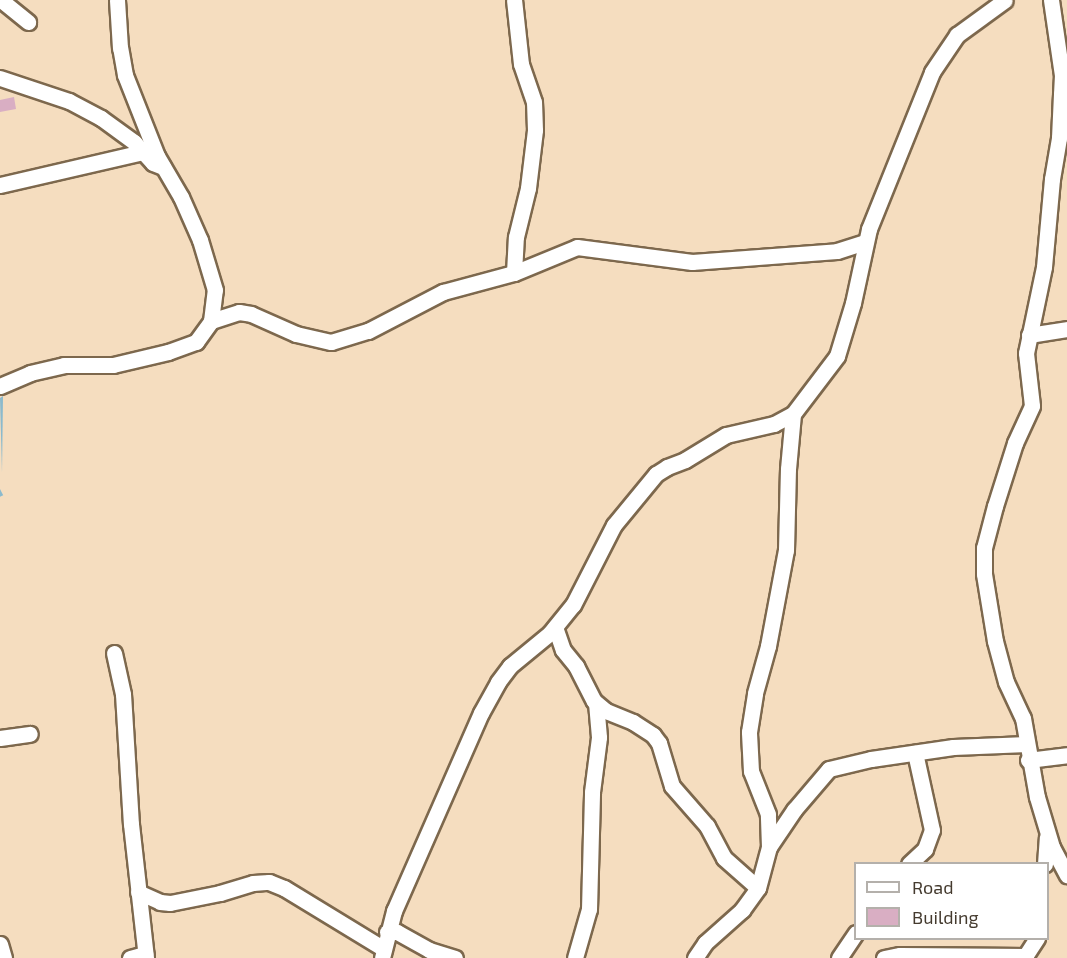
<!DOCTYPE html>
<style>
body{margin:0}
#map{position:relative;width:1067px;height:958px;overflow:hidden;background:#f5ddbf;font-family:"Exo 2",sans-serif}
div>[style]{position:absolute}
.water>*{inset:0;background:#8bbacd;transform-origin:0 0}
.building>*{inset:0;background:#d9aec3}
.roads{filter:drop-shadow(2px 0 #7d684d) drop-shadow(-2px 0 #7d684d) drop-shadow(0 2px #7d684d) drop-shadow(0 -2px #7d684d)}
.minor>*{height:15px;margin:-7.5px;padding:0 7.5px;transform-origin:7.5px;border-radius:7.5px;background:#fff}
span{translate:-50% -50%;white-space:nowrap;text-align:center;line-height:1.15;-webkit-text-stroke:4.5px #fff;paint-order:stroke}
.legend{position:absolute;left:854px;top:862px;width:195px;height:78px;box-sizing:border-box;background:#fff;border:2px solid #b4b0ab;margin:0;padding:8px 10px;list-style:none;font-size:18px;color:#443a2e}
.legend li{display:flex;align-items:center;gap:12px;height:30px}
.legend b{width:30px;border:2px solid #b4b0ab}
</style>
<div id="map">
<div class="water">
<div style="clip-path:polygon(3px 396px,2px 473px,0 398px)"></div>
<div style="left:0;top:489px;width:7px;height:72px;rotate:63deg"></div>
</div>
<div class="building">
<div style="clip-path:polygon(14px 97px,16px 109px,0 112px,0 100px)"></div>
</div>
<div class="roads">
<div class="minor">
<div style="left:1px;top:0;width:35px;rotate:39deg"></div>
<div style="left:1051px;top:0;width:76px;rotate:81.7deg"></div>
<div style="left:1062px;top:75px;width:19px;rotate:93deg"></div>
<div style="left:1061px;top:94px;width:44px;rotate:92.6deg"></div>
<div style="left:1059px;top:138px;width:42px;rotate:99.7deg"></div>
<div style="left:1052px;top:179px;width:88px;rotate:95.2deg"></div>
<div style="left:1044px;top:267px;width:88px;rotate:101.8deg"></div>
<div style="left:1026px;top:353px;width:53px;rotate:83.5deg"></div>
<div style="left:1032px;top:406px;width:41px;rotate:114.7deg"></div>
<div style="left:1015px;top:443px;width:66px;rotate:107.6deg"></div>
<div style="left:995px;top:506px;width:43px;rotate:104.7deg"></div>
<div style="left:984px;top:548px;width:26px;rotate:90deg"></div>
<div style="left:984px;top:574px;width:68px;rotate:80.7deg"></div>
<div style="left:995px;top:641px;width:42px;rotate:75deg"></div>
<div style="left:1006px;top:682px;width:40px;rotate:65deg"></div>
<div style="left:1023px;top:718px;width:80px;rotate:80deg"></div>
<div style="left:1037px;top:797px;width:52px;rotate:73.3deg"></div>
<div style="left:1052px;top:847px;width:32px;rotate:62deg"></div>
<div style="left:0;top:78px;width:73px;rotate:18.4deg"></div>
<div style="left:69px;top:101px;width:36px;rotate:28deg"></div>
<div style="left:101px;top:118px;width:41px;rotate:36deg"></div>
<div style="left:134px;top:142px;width:28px;rotate:48deg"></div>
<div style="left:153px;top:163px;width:11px;rotate:22deg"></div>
<div style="left:0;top:185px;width:147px;rotate:-13deg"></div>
<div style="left:514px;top:273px;width:36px;rotate:-87deg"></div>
<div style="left:516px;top:237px;width:50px;rotate:-76.2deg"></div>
<div style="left:528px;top:188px;width:58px;rotate:-83.1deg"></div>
<div style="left:535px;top:130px;width:28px;rotate:-92deg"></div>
<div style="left:534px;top:102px;width:40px;rotate:-108.9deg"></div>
<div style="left:521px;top:64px;width:64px;rotate:-96.2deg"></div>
<div style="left:211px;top:321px;width:29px;rotate:-18deg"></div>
<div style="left:239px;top:312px;width:12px;rotate:9deg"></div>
<div style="left:251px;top:314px;width:49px;rotate:24deg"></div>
<div style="left:296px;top:334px;width:36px;rotate:13deg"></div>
<div style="left:331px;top:342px;width:39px;rotate:-17deg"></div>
<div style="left:368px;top:331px;width:85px;rotate:-27.5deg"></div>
<div style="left:443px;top:292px;width:73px;rotate:-15deg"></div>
<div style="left:514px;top:273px;width:68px;rotate:-22.4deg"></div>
<div style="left:577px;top:247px;width:116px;rotate:7.4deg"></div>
<div style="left:692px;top:262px;width:145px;rotate:-4.3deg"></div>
<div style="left:837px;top:251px;width:29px;rotate:-18deg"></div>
<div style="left:1029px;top:335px;width:38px;rotate:-9deg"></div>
<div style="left:0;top:386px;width:33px;rotate:-23deg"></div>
<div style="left:30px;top:373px;width:35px;rotate:-13deg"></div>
<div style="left:64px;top:365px;width:49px"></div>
<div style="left:113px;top:365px;width:57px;rotate:-13.3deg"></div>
<div style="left:168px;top:352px;width:30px;rotate:-20deg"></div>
<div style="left:196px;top:342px;width:26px;rotate:-54deg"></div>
<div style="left:211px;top:321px;width:31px;rotate:-83deg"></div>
<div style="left:215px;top:290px;width:52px;rotate:-106.7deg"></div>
<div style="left:200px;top:240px;width:47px;rotate:-113.8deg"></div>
<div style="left:181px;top:197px;width:48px;rotate:-120.3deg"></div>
<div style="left:157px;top:156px;width:87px;rotate:-111.6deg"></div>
<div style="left:125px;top:75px;width:27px;rotate:-100deg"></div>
<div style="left:120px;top:48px;width:48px;rotate:-93.6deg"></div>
<div style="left:555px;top:627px;width:24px;rotate:71deg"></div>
<div style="left:563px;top:650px;width:21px;rotate:51deg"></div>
<div style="left:576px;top:666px;width:39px;rotate:63deg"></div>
<div style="left:594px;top:701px;width:16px;rotate:40deg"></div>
<div style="left:606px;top:711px;width:29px;rotate:22deg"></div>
<div style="left:633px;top:722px;width:24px;rotate:33deg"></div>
<div style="left:653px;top:735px;width:10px;rotate:53deg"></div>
<div style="left:659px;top:743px;width:45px;rotate:73.2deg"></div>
<div style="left:672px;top:786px;width:53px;rotate:48.8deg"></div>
<div style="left:707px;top:826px;width:36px;rotate:62deg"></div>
<div style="left:724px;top:858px;width:45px;rotate:41.4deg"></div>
<div style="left:114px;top:653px;width:42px;rotate:77.6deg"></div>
<div style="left:123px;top:694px;width:130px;rotate:86.5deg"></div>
<div style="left:131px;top:824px;width:135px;rotate:83.6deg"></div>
<div style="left:0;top:738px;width:30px;rotate:-8deg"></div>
<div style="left:1028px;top:760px;width:39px;rotate:-7deg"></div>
<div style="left:769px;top:847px;width:45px;rotate:-56deg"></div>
<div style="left:794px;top:810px;width:54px;rotate:-49.5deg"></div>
<div style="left:829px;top:769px;width:43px;rotate:-13.4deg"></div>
<div style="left:871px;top:759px;width:83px;rotate:-8.3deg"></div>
<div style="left:953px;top:747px;width:74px;rotate:-2.3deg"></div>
<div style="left:909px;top:864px;width:22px;rotate:-43deg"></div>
<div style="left:925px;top:849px;width:20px;rotate:-70deg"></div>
<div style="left:932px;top:830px;width:79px;rotate:-102.4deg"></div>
<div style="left:1045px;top:864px;width:27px;rotate:-86deg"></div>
<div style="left:138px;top:892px;width:24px;rotate:24deg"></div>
<div style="left:160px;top:902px;width:10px;rotate:6deg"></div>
<div style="left:170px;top:903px;width:51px;rotate:-11.3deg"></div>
<div style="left:220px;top:893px;width:34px;rotate:-17deg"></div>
<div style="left:253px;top:883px;width:16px;rotate:-4deg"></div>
<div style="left:269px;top:882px;width:16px;rotate:22deg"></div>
<div style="left:284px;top:888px;width:117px;rotate:31.4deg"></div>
<div style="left:387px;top:932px;width:10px"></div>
<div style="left:397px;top:932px;width:37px;rotate:29deg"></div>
<div style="left:429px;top:950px;width:27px;rotate:17deg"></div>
<div style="left:0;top:944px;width:15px;rotate:74deg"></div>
<div style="left:130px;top:958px;width:16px;rotate:-15deg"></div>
<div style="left:382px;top:958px;width:49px;rotate:-75.7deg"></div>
<div style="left:394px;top:911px;width:216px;rotate:-66.3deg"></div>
<div style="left:481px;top:713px;width:35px;rotate:-61deg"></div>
<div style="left:498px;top:682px;width:20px;rotate:-53deg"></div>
<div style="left:510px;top:666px;width:52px;rotate:-39.5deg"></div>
<div style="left:550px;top:633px;width:36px;rotate:-51deg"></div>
<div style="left:573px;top:605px;width:90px;rotate:-62.9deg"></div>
<div style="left:614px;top:525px;width:66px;rotate:-50.5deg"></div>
<div style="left:656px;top:474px;width:13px;rotate:-32deg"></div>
<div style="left:667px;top:467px;width:19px;rotate:-21deg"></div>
<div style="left:685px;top:460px;width:48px;rotate:-31.4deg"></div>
<div style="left:726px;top:435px;width:49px;rotate:-12.9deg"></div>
<div style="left:774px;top:424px;width:21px;rotate:-28deg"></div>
<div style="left:793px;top:414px;width:73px;rotate:-52.8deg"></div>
<div style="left:837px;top:356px;width:55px;rotate:-73.2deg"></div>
<div style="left:853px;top:303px;width:76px;rotate:-77.8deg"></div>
<div style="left:869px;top:229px;width:169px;rotate:-68.1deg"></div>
<div style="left:932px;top:72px;width:45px;rotate:-56deg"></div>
<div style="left:957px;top:35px;width:59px;rotate:-36.1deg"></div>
<div style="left:575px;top:958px;width:51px;rotate:-74.1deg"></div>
<div style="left:589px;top:909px;width:117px;rotate:-88.5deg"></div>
<div style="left:592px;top:792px;width:55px;rotate:-82.7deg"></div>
<div style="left:599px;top:737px;width:33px;rotate:-95deg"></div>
<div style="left:695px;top:958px;width:18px;rotate:-56deg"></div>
<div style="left:705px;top:943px;width:50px;rotate:-41.7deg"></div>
<div style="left:742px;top:910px;width:27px;rotate:-54deg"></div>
<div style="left:758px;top:888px;width:42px;rotate:-75deg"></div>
<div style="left:769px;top:847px;width:33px;rotate:-92deg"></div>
<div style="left:768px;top:814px;width:46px;rotate:-111.6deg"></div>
<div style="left:751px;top:771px;width:39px;rotate:-93deg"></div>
<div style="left:749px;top:732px;width:39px;rotate:-81deg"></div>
<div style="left:755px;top:693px;width:49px;rotate:-74.5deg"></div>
<div style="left:768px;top:646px;width:98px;rotate:-79.4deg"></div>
<div style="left:786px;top:550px;width:81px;rotate:-88.6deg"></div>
<div style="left:788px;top:469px;width:55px;rotate:-84.8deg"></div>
<div style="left:839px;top:958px;width:30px;rotate:-56deg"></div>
<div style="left:884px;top:958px;width:16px;rotate:-11deg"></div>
<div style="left:900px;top:955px;width:126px;rotate:0.5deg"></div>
<div style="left:1024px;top:958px;width:24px;rotate:-57deg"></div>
</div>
</div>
<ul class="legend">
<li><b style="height:8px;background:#fff"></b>Road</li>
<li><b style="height:16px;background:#d9aec3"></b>Building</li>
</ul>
</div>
